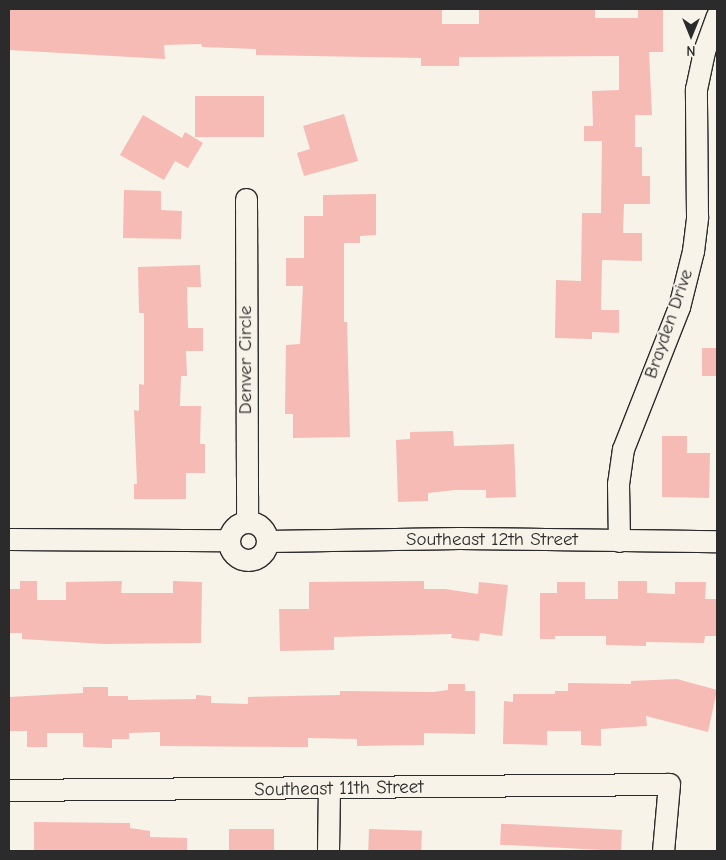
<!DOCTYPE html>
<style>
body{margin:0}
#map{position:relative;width:726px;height:860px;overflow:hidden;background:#f7f3e8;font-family:"Comic Neue",sans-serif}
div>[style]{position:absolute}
.building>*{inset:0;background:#f6bbb4;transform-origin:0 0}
.roads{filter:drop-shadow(1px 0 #2b2b2b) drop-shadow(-1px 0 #2b2b2b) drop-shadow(0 1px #2b2b2b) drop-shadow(0 -1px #2b2b2b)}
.street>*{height:21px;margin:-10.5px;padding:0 10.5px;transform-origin:10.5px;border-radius:10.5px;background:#f7f3e8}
.street>.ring{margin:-10.5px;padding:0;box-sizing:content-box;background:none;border:21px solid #f7f3e8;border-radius:50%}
span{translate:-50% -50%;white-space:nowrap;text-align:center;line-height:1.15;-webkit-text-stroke:4px #f7f3e8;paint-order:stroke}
.street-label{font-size:19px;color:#2b2b2b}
.frame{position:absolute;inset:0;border:10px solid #2b2b2b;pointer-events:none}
.north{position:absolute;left:666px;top:10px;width:50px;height:50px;-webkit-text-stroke:4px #f7f3e8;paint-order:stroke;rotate:180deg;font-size:14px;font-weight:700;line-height:20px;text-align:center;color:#2b2b2b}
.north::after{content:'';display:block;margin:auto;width:18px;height:22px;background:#2b2b2b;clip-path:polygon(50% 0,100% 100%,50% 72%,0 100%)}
</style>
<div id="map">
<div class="building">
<div style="clip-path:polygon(9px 9px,442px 9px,442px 24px,479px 24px,479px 9px,595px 9px,595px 18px,638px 18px,638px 9px,663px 9px,663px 52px,649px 52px,652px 115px,635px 115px,635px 147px,642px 147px,642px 176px,650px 176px,650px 204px,624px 204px,623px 233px,642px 233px,642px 261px,602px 260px,601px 310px,619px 310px,619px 333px,592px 332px,592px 339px,555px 338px,556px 280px,581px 281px,582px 213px,601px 213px,602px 141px,584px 141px,584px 126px,593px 126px,592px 91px,619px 90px,619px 56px,459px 57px,459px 66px,421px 66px,421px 58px,256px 55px,256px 49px,202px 47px,201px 44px,164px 45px,165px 59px,9px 50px)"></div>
<div style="left:195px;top:96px;width:69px;height:41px"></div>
<div style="clip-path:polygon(344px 114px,358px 161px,304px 176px,297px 153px,310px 149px,303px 126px)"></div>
<div style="clip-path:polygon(143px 115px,182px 138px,185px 132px,203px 143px,188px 168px,175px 161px,164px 180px,120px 155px)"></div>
<div style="clip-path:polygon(124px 190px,161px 191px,161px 210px,182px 211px,181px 239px,123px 238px)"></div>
<div style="clip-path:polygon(376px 194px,376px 235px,360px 236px,360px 243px,344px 243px,344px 322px,347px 322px,350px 437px,293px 438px,293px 414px,285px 414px,286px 345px,300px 344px,303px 286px,286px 286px,286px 258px,304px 258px,304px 216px,323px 216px,323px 195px)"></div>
<div style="clip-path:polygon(200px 265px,201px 287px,187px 287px,188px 328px,203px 328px,203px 351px,186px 351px,187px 376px,181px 376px,180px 406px,201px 406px,200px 444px,205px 444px,205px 473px,186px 473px,186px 499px,134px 499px,134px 484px,137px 484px,134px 410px,139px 411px,139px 384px,144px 385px,144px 313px,139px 313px,138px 267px)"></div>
<div style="left:717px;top:348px;width:28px;height:15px;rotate:90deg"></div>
<div style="clip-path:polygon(453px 431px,454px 446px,514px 444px,516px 497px,486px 498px,486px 490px,455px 490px,428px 493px,428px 501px,398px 502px,396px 440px,410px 439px,410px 432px)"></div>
<div style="clip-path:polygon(662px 436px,687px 436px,687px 453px,710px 453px,709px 498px,662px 497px)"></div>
<div style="clip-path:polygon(20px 581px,37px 581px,37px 600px,66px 600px,66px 582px,122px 581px,121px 593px,173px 593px,173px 581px,202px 582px,201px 643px,104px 644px,22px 639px,22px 633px,9px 633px,9px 589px,20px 589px)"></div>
<div style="clip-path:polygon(424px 581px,424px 589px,445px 589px,478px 594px,479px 582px,508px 585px,502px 636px,480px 633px,479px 641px,451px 638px,452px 634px,334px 637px,334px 650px,280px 651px,279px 609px,309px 609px,309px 582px)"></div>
<div style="clip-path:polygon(618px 581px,647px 581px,647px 593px,675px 594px,675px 582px,706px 582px,705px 599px,717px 599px,717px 636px,705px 636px,704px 643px,646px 642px,646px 646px,606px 645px,606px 636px,555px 636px,555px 639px,540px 639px,540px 593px,557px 593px,557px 582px,585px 582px,585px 599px,618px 599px)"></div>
<div style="clip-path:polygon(677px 679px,717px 690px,708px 732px,646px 716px,647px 726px,601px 729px,601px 746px,581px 745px,581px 731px,547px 731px,547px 745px,503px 744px,504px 701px,513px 702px,513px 694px,555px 694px,555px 691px,568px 691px,568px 683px,631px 684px,631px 681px)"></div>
<div style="clip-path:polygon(448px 684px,465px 684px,465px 691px,475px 691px,475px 734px,424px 733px,424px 745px,357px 746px,357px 739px,308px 738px,308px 747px,160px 746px,160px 732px,129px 733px,129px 739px,112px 739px,112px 748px,83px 747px,83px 733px,47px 733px,47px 747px,27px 747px,27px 731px,9px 731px,9px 697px,83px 693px,83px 687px,108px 687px,108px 696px,128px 696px,128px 700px,196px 699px,196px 695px,211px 696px,211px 703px,248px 704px,248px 697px,340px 695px,340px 691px,434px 692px,448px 690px)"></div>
<div style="clip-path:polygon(34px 822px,130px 823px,130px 828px,150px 831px,150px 837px,187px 838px,187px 851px,34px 851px)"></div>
<div style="left:229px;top:829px;width:45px;height:22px"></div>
<div style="left:369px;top:829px;width:53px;height:22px;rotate:2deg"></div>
<div style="left:622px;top:830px;width:21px;height:121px;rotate:93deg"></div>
</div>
<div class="roads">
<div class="street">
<div style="left:246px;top:199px;width:323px;rotate:89.8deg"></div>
<div class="ring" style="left:229px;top:522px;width:17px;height:17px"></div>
<div style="left:9px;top:539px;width:219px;rotate:0.3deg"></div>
<div style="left:267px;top:541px;width:192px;rotate:-0.9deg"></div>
<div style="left:459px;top:538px;width:258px;rotate:0.7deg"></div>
<div style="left:619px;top:541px;width:57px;rotate:-91deg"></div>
<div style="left:618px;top:484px;width:35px;rotate:-82deg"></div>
<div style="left:623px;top:449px;width:153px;rotate:-68.5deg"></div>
<div style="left:679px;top:307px;width:58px;rotate:-76deg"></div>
<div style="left:693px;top:251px;width:35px;rotate:-83deg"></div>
<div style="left:697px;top:216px;width:127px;rotate:-90.5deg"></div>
<div style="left:696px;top:89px;width:39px;rotate:-78deg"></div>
<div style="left:704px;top:51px;width:37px;rotate:-70deg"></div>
<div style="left:9px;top:790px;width:660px;rotate:-0.52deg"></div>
<div style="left:669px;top:784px;width:67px;rotate:95.1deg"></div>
<div style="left:328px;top:851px;width:61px;rotate:-89.1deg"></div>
</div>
</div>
<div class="street-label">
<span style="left:669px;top:324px;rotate:-71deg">Brayden Drive</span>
<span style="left:246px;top:360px;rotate:-90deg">Denver Circle</span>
<span style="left:492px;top:540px">Southeast 12th Street</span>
<span style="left:339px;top:789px;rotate:-1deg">Southeast 11th Street</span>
</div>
<div class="frame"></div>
<div class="north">N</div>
</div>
